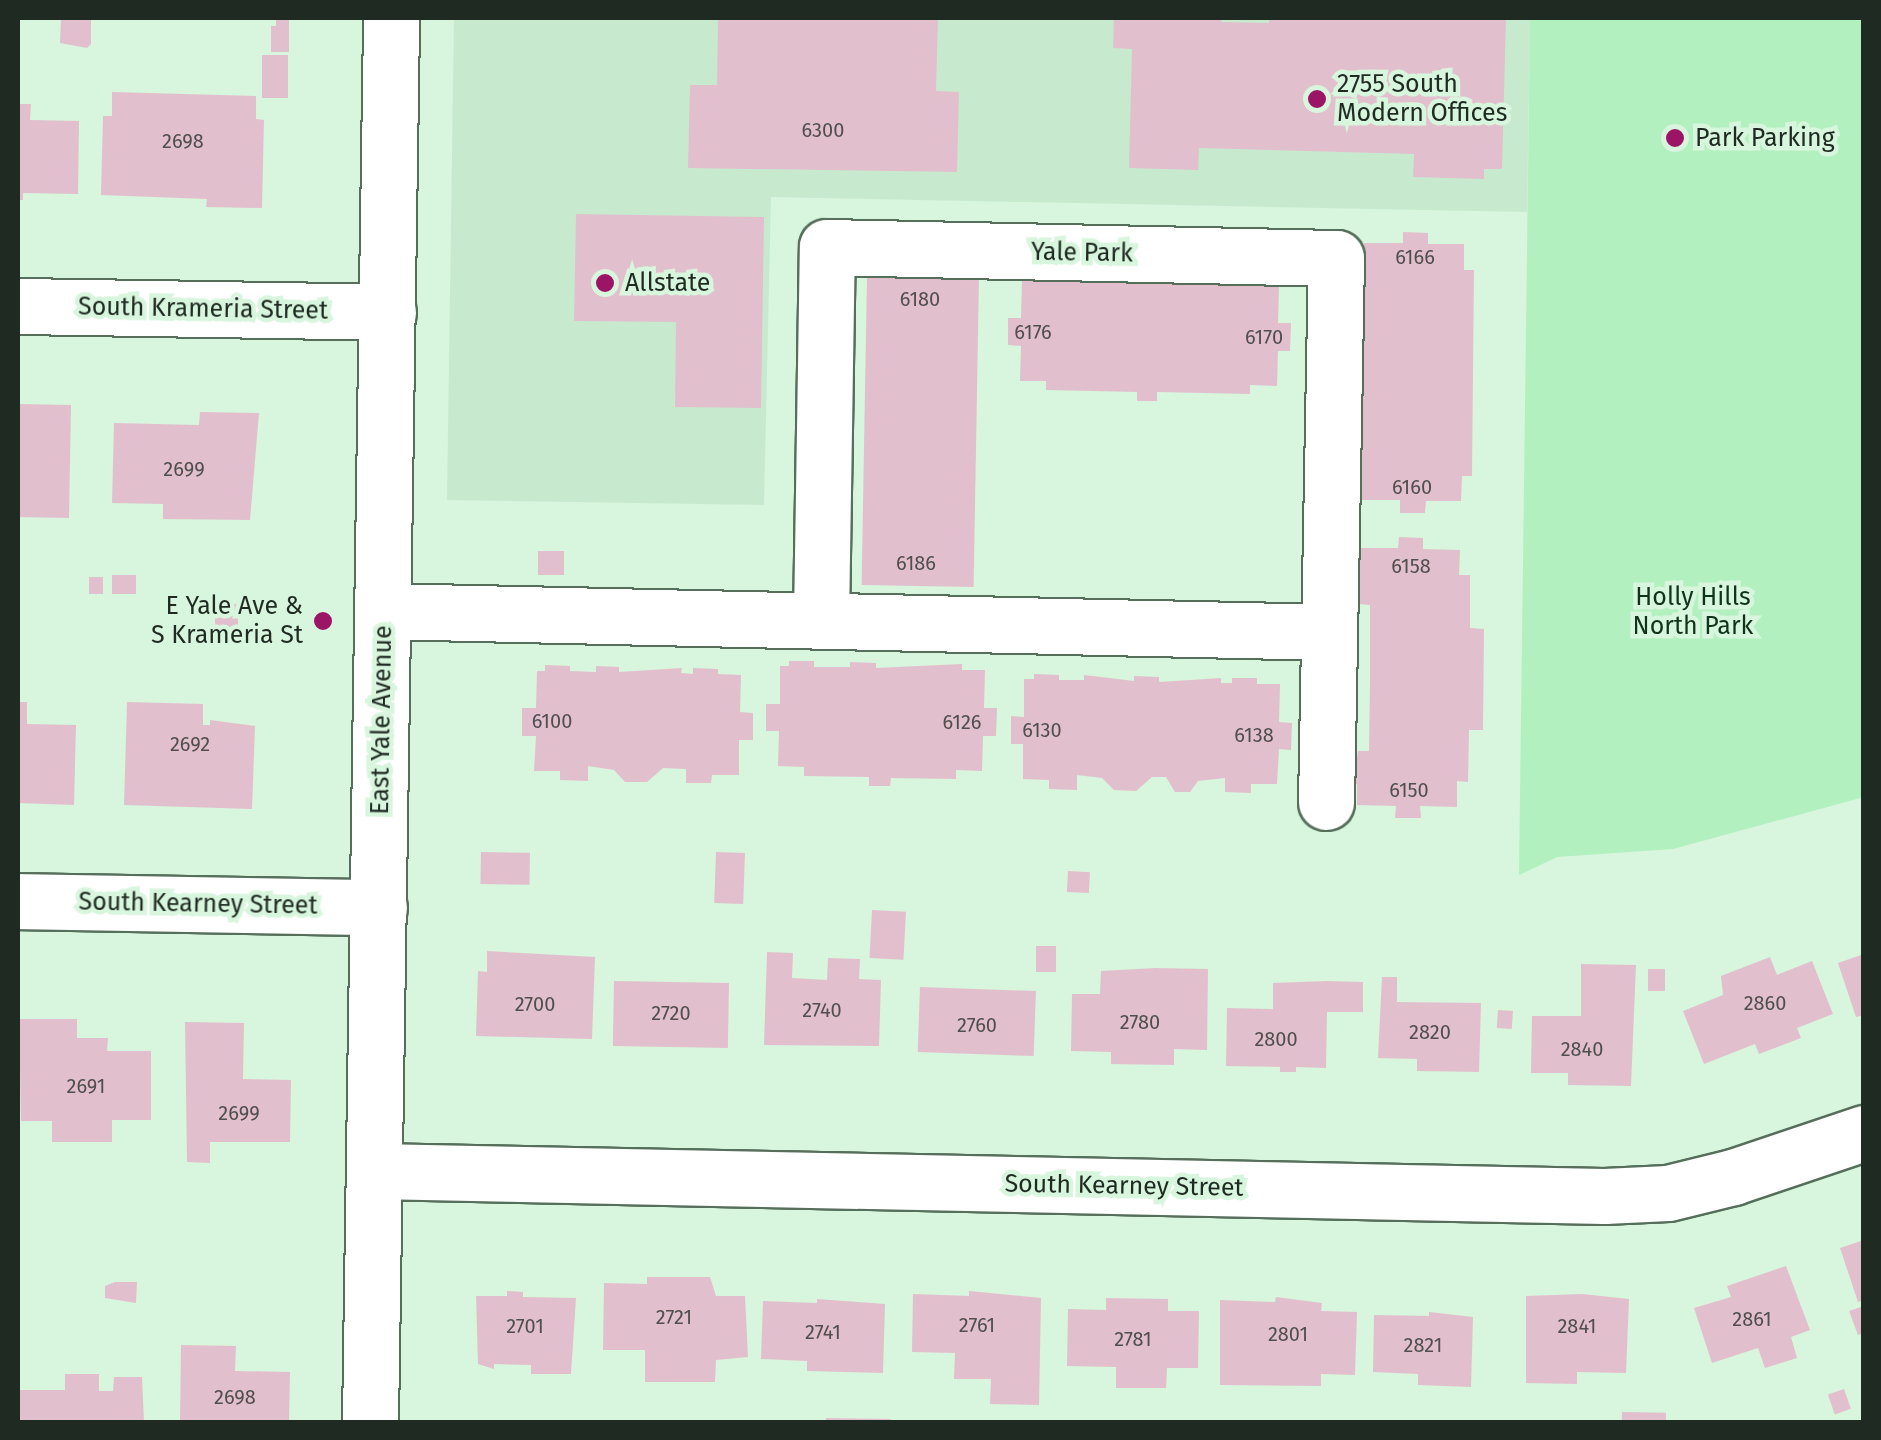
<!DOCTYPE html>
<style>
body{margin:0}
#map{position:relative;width:1881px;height:1440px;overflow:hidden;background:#d8f5dd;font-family:"Fira Sans",sans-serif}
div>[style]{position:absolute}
.built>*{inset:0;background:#c7eace}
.green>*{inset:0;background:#b2f0bf}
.building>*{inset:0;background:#e2bfcd;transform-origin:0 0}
.roads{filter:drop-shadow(2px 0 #566f5b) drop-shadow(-2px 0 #566f5b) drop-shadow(0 2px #566f5b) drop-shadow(0 -2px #566f5b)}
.minor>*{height:55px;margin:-27.5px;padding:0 27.5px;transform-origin:27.5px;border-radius:27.5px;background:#fff}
.major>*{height:55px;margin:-27.5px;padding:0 27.5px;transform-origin:27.5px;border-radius:27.5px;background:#fff}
.dots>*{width:28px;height:28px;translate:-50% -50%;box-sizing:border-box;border:5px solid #d8f5dd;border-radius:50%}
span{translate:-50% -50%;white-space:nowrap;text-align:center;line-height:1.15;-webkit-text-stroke:9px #d8f5dd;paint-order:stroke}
.number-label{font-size:20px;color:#504f4d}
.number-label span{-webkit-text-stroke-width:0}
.poi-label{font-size:25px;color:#1f2a22}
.left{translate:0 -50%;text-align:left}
.right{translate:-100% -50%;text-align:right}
.street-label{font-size:25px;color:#1f2a22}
.park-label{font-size:25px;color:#10341b}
.frame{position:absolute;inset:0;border:20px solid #1f2a22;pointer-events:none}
</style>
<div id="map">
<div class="built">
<div style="clip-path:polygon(454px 18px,1530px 18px,1527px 212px,771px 197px,764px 505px,447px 500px)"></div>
</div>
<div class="green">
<div style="clip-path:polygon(1530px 18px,1863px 18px,1864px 797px,1673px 849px,1557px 857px,1519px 875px)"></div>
</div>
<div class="building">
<div style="clip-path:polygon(61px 18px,91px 18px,91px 44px,87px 48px,60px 43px)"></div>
<div style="clip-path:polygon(276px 18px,289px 18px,289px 52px,271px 52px,271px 26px,276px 26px)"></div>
<div style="clip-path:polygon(718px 18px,938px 18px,936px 91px,959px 92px,957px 172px,688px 168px,690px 85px,717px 85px)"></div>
<div style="clip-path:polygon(1114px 18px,1222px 18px,1221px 22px,1269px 23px,1269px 18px,1506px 18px,1502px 169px,1484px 169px,1484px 179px,1413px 177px,1414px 154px,1199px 148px,1198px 170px,1129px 168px,1132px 49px,1113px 48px)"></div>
<div style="left:262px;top:55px;width:26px;height:43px"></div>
<div style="clip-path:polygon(112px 92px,256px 96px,256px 119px,264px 120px,262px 208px,206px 207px,207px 199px,101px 195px,103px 116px,112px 116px)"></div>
<div style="clip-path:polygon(18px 104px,31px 104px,30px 120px,79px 121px,78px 194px,23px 193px,23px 200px,18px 200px)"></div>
<div style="clip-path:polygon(576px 214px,764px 217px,761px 408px,675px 407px,676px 322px,574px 321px)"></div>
<div style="clip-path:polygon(1403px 232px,1428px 233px,1428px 244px,1464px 244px,1464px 270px,1474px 270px,1472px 476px,1462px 476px,1461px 501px,1426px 501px,1425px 513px,1400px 513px,1400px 500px,1362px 500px,1362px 492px,1356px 492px,1362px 452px,1357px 452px,1359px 265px,1364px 265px,1364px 243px,1403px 243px)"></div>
<div style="clip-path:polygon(1031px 275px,1056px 275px,1056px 281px,1108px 282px,1108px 277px,1231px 285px,1231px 279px,1256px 280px,1256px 285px,1279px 286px,1278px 323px,1291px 323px,1290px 351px,1278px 351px,1277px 386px,1250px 385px,1250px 394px,1157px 392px,1157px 401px,1137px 401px,1137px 392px,1046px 390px,1046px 381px,1020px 381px,1021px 346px,1008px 345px,1008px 318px,1021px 318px,1022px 280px,1031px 281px)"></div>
<div style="left:867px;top:276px;width:112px;height:309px;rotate:1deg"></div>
<div style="left:18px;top:404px;width:53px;height:113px;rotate:1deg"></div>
<div style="clip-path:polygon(200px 412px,259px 413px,250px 520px,163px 519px,163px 504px,112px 503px,114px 423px,199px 425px)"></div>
<div style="clip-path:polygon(1399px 537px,1423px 538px,1423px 549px,1460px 550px,1459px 575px,1470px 575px,1470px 628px,1484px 629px,1483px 730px,1469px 730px,1468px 782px,1457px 781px,1457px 807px,1420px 806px,1421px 818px,1395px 818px,1396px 806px,1357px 805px,1357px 784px,1352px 784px,1353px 757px,1357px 758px,1358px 751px,1369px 751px,1370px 683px,1370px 605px,1359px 604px,1359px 599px,1354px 599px,1354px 570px,1359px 570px,1359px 548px,1398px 548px)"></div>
<div style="left:538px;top:551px;width:26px;height:24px"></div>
<div style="left:112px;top:575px;width:24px;height:19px"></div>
<div style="left:89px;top:577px;width:14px;height:17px"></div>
<div style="left:238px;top:604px;width:34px;height:23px;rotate:90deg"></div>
<div style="clip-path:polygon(789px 661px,814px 661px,814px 667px,850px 667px,850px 662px,876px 663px,876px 668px,962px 664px,962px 670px,985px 670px,984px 708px,997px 708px,996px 736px,983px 736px,982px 771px,956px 770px,956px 779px,891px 778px,890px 786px,869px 786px,869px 777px,804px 776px,804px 767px,778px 766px,779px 731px,766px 731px,766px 704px,780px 704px,780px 666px,789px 666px)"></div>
<div style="clip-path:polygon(545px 665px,570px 666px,570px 671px,596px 672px,596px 666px,619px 667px,619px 672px,682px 668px,681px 673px,693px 674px,693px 668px,718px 669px,718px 674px,741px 675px,740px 712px,753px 713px,753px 740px,739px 740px,739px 775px,712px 775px,711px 783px,686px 783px,686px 769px,663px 768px,647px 782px,625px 782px,614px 770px,588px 766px,588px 781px,560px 780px,560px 771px,534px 771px,536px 736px,522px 736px,522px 708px,536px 708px,537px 671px,545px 671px)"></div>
<div style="clip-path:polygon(1034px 674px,1059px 675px,1059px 680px,1084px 680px,1084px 675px,1134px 681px,1134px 676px,1159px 677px,1159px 682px,1221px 678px,1221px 683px,1232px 683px,1232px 678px,1257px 678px,1257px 684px,1280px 684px,1279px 722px,1292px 723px,1291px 750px,1279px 749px,1277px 784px,1251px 784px,1251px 793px,1225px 792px,1225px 778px,1198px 781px,1190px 792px,1175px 792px,1166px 777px,1152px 777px,1136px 791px,1114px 790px,1102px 778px,1077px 775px,1077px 790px,1049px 789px,1049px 780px,1023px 779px,1023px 744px,1011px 744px,1011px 716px,1024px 717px,1024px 679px,1034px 679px)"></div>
<div style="clip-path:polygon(18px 702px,27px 702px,27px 724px,76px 725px,74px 805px,18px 803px)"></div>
<div style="clip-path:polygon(127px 702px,203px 704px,203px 725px,210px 725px,210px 720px,255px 726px,252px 809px,124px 805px)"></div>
<div style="left:481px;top:852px;width:49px;height:32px;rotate:1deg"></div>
<div style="left:716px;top:852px;width:29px;height:51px;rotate:2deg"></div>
<div style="left:1068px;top:871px;width:22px;height:21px;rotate:3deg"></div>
<div style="left:872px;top:910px;width:34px;height:48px;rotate:3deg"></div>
<div style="left:1036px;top:946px;width:20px;height:26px"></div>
<div style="clip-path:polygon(487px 951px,595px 957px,592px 1039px,476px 1036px,478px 971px,487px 972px)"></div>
<div style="clip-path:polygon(767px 952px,793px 953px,792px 978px,827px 980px,828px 958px,860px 959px,859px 979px,881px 980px,879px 1046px,764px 1045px)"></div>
<div style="clip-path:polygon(1864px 954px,1864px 1015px,1856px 1017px,1838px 963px)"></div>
<div style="clip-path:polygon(1770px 957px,1777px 975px,1812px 961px,1833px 1014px,1797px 1028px,1801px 1038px,1759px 1054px,1755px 1044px,1704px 1064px,1683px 1011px,1723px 995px,1721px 976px)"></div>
<div style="clip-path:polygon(1581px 964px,1636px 965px,1631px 1086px,1568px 1085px,1568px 1073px,1531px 1073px,1532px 1016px,1581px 1016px)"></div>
<div style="clip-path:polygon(1156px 968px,1208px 969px,1207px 1050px,1174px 1049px,1174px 1065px,1111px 1064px,1111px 1052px,1071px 1051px,1072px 994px,1100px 994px,1101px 971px)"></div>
<div style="left:1648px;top:969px;width:17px;height:22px"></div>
<div style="clip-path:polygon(1382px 977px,1397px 977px,1397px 1002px,1481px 1003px,1479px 1072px,1417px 1071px,1417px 1059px,1378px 1058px)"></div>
<div style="left:614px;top:981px;width:115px;height:65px;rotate:1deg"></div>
<div style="clip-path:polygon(1327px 981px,1363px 982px,1363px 1012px,1327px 1012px,1326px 1068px,1296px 1067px,1296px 1072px,1280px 1072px,1280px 1067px,1226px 1066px,1227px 1008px,1273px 1009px,1273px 983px)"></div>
<div style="left:920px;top:987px;width:116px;height:65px;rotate:2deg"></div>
<div style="left:1498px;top:1010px;width:15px;height:18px;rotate:4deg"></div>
<div style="clip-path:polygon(19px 1019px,77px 1019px,77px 1038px,108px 1038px,107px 1051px,151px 1051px,151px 1120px,112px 1120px,112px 1142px,52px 1142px,52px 1121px,21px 1121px)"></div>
<div style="clip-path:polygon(185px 1022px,244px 1023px,243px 1079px,291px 1080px,290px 1142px,210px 1142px,210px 1163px,187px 1162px)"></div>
<div style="clip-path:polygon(1864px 1240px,1864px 1300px,1858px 1302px,1840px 1248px)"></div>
<div style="clip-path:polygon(1786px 1266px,1810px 1330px,1791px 1337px,1797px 1358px,1765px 1368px,1758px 1348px,1712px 1363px,1694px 1308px,1731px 1297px,1727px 1286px)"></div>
<div style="clip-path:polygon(647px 1277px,710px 1277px,716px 1296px,745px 1296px,748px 1357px,716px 1360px,715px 1382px,645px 1382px,645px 1350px,603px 1350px,604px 1283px,647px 1284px)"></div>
<div style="clip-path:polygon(115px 1282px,137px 1282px,136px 1303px,105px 1298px,105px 1286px)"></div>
<div style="clip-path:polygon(507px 1291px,523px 1292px,523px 1297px,576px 1298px,571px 1374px,531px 1374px,531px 1365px,494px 1364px,494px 1369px,478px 1364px,476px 1296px,507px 1296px)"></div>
<div style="clip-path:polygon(969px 1291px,1041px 1298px,1039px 1405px,990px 1404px,991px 1379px,954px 1379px,955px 1353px,912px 1352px,913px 1294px,969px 1296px)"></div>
<div style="clip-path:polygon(1582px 1294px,1629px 1299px,1626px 1373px,1577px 1372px,1577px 1384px,1526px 1383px,1526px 1296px)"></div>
<div style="clip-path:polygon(1276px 1297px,1322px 1303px,1321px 1311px,1357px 1312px,1355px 1375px,1321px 1374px,1321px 1386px,1220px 1385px,1220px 1300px,1275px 1302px)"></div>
<div style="clip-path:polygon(1106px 1298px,1168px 1299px,1168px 1311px,1199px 1311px,1198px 1368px,1167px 1368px,1166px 1388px,1116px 1388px,1116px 1367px,1067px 1366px,1068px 1309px,1106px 1310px)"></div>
<div style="clip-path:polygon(817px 1299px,885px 1304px,883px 1373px,807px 1371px,807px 1361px,761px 1359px,763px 1301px,817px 1303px)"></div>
<div style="clip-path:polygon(1864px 1306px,1864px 1333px,1858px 1335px,1849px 1311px)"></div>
<div style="clip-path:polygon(1429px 1312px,1473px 1317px,1471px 1387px,1418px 1385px,1418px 1374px,1373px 1372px,1374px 1315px,1429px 1316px)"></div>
<div style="clip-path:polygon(181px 1345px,236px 1346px,235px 1371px,290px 1372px,289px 1422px,180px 1422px)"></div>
<div style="clip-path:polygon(65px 1374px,99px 1374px,99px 1391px,113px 1391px,114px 1377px,142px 1377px,144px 1422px,18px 1422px,18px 1390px,65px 1390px)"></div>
<div style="left:1844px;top:1389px;width:21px;height:17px;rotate:71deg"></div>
<div style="left:1622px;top:1412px;width:44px;height:10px;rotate:1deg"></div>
<div style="clip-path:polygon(826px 1418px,891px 1419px,890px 1422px,826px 1422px)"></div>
</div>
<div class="roads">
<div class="minor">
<div style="left:18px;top:306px;width:370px;rotate:0.9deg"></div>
<div style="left:383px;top:611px;width:946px;rotate:1.27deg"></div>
<div style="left:821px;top:620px;width:373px;rotate:-89.1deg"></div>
<div style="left:827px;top:247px;width:509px;rotate:1.24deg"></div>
<div style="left:1336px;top:258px;width:544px;rotate:91.05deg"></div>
<div style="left:18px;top:901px;width:361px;rotate:1deg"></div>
<div style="left:375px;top:1171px;width:1229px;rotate:1.17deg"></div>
<div style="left:1604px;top:1196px;width:64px;rotate:-2.7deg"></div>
<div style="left:1668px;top:1193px;width:67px;rotate:-13.8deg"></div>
<div style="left:1733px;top:1177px;width:138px;rotate:-18.6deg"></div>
</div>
<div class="major">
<div style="left:370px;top:1422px;width:1404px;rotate:-89.14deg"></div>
</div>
</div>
<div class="dots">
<div style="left:1317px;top:99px;background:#9c1465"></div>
<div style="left:1675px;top:138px;background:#9c1465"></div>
<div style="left:605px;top:283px;background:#9c1465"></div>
<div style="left:323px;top:621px;background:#9c1465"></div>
</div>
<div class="number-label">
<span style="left:823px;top:130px">6300</span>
<span style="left:183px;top:141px">2698</span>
<span style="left:1415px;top:257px">6166</span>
<span style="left:920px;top:299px">6180</span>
<span style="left:1033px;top:332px">6176</span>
<span style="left:1264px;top:337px">6170</span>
<span style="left:184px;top:469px">2699</span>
<span style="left:1412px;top:487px">6160</span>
<span style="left:916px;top:563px">6186</span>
<span style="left:1411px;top:566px">6158</span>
<span style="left:552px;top:721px">6100</span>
<span style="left:962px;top:722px">6126</span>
<span style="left:1042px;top:730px">6130</span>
<span style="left:1254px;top:735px">6138</span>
<span style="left:190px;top:744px">2692</span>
<span style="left:1409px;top:790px">6150</span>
<span style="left:1765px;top:1003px">2860</span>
<span style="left:535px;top:1004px">2700</span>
<span style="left:822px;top:1010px">2740</span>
<span style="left:671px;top:1013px">2720</span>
<span style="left:1140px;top:1022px">2780</span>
<span style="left:977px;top:1025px">2760</span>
<span style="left:1430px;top:1032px">2820</span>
<span style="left:1276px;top:1039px">2800</span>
<span style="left:1582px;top:1049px">2840</span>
<span style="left:86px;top:1086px">2691</span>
<span style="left:239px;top:1113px">2699</span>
<span style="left:674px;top:1317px">2721</span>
<span style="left:1752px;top:1319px">2861</span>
<span style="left:977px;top:1325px">2761</span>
<span style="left:525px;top:1326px">2701</span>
<span style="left:1577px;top:1326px">2841</span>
<span style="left:823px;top:1332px">2741</span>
<span style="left:1288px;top:1334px">2801</span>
<span style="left:1133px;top:1339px">2781</span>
<span style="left:1423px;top:1345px">2821</span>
<span style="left:235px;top:1397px">2698</span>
</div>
<div class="poi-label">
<span class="left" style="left:1337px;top:99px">2755 South<br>Modern Offices</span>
<span class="left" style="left:1695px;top:138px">Park Parking</span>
<span class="left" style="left:625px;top:283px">Allstate</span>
<span class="right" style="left:303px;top:621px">E Yale Ave &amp;<br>S Krameria St</span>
</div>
<div class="street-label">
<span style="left:1082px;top:253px;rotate:1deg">Yale Park</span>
<span style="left:203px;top:309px;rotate:1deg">South Krameria Street</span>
<span style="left:382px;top:720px;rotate:-89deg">East Yale Avenue</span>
<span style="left:198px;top:904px;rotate:1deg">South Kearney Street</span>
<span style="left:1124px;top:1186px;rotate:1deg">South Kearney Street</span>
</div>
<div class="park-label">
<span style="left:1693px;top:612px">Holly Hills<br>North Park</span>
</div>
<div class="frame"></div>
</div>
